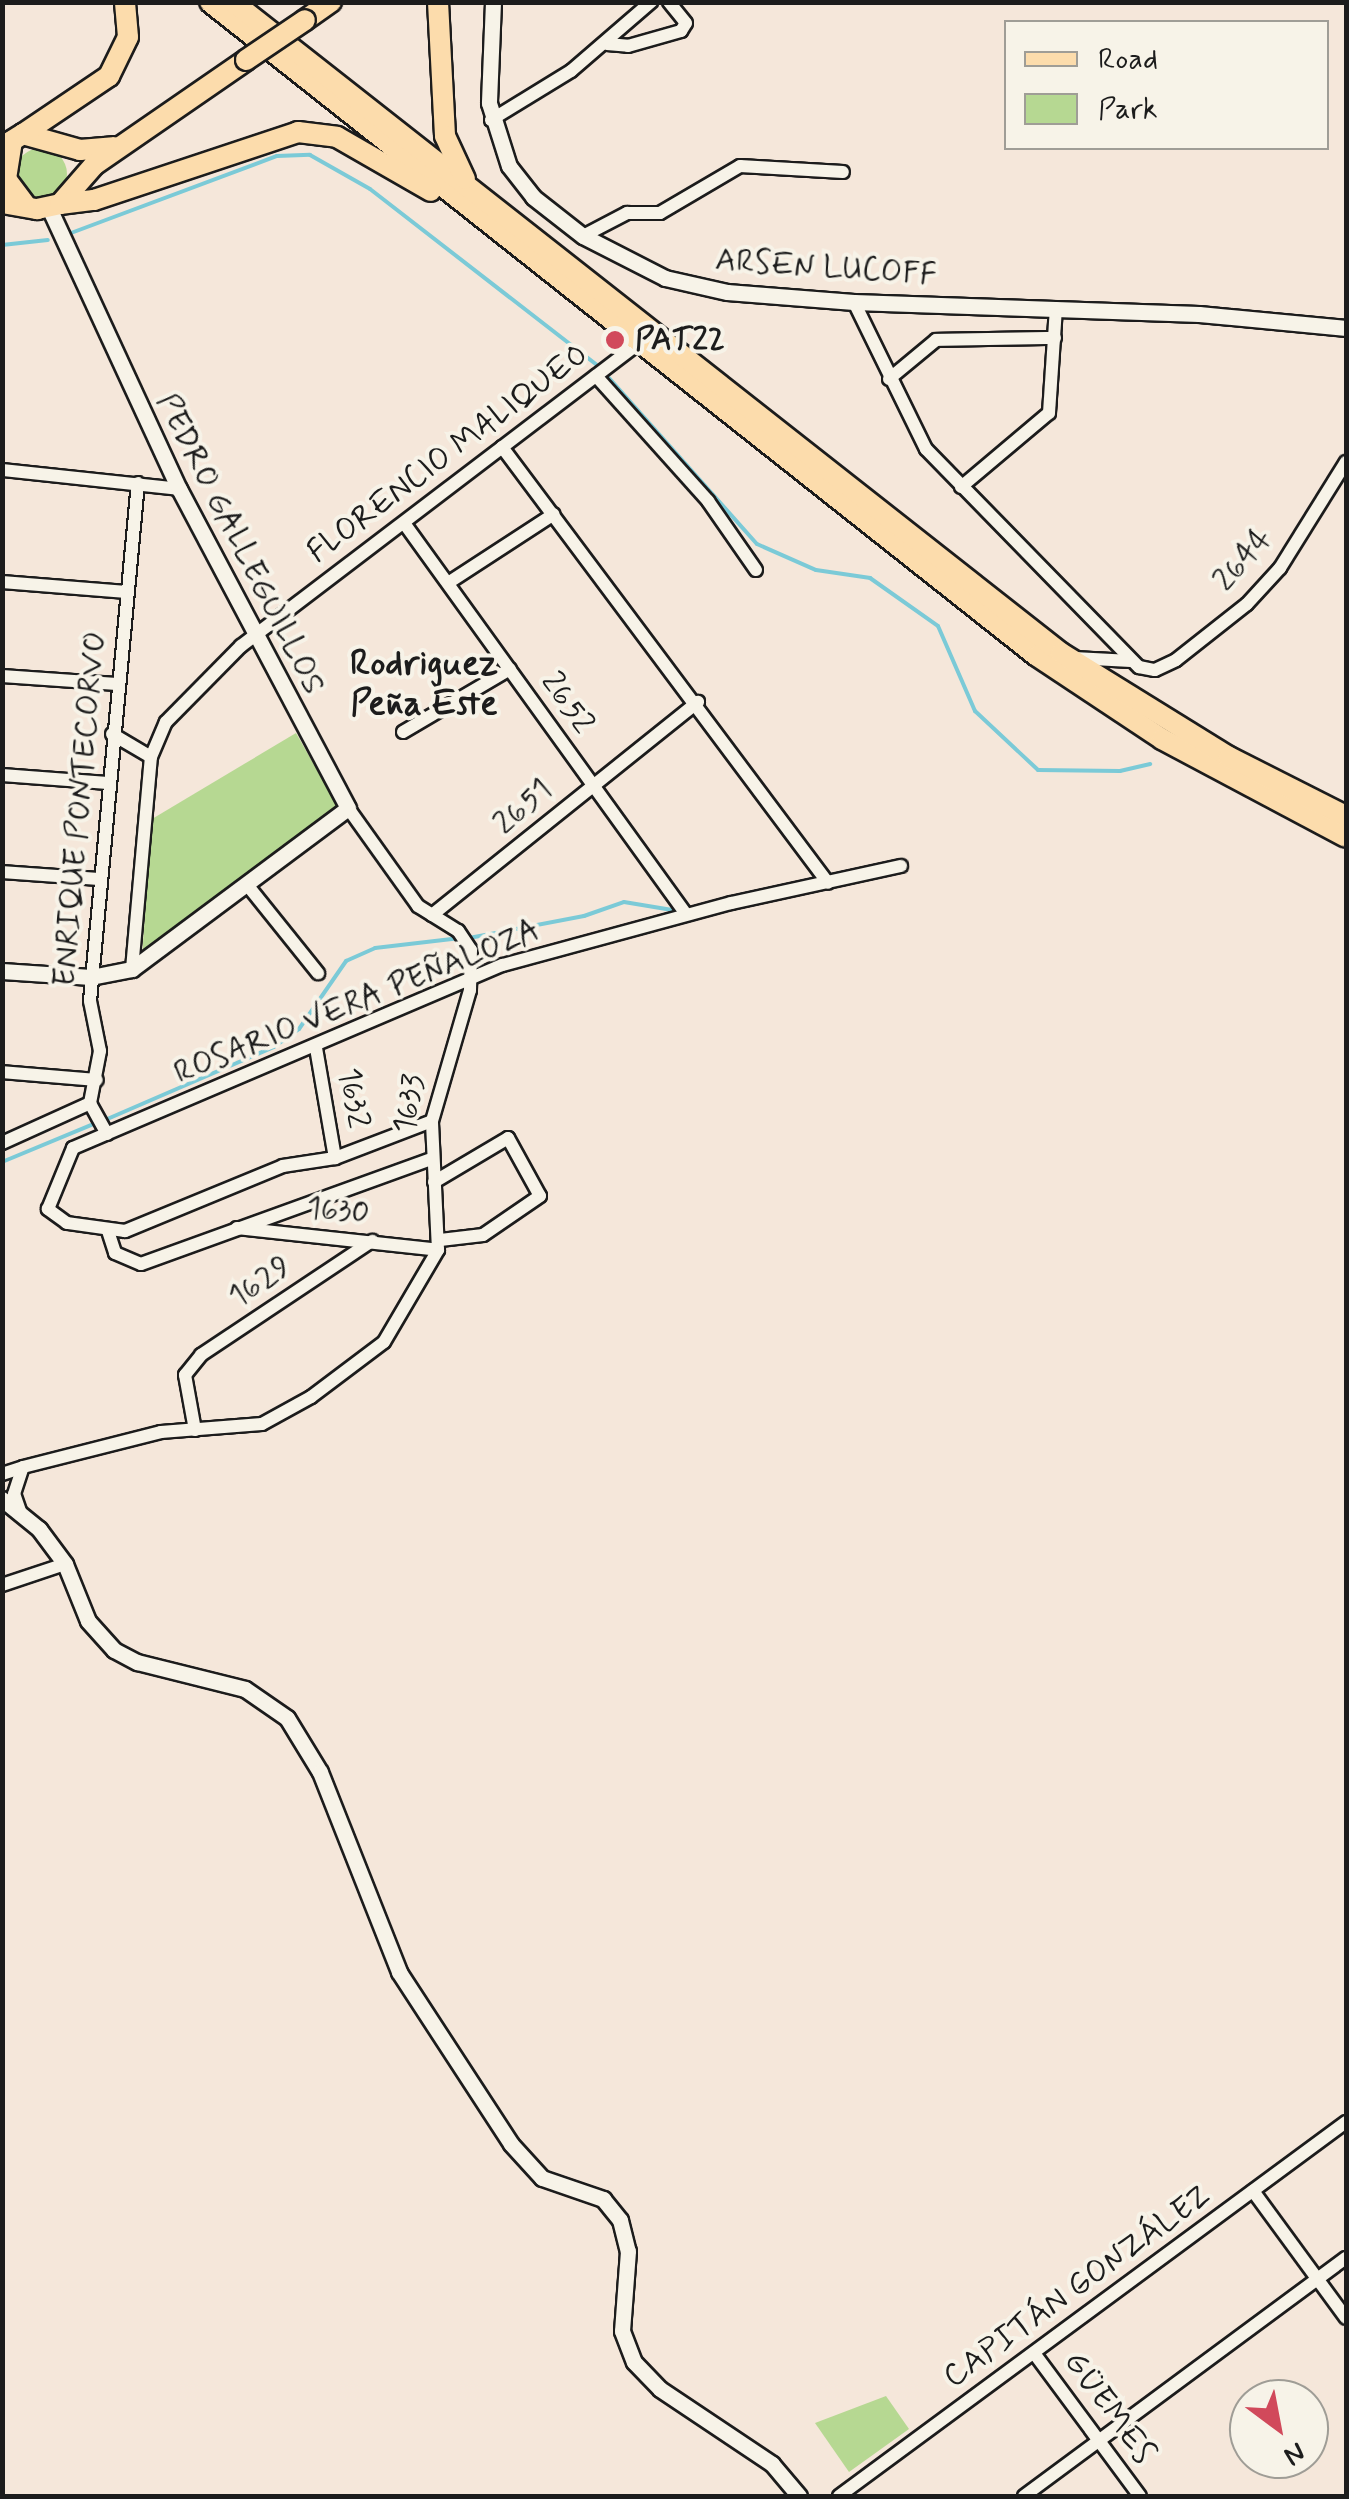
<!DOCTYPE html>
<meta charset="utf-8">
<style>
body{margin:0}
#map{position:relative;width:1349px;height:2499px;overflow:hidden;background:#f5e7da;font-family:Mynerve,sans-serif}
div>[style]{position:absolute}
.green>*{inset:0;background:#b6d892}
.round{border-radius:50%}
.stream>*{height:4px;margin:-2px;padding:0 2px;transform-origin:2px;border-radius:2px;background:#7bcad7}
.roads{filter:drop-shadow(2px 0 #1c1c1c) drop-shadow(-2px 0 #1c1c1c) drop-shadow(0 2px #1c1c1c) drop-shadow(0 -2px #1c1c1c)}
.minor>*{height:12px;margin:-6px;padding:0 6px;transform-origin:6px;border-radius:6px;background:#f7f3e8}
.tertiary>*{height:15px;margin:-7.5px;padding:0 7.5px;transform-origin:7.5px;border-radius:7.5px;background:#f7f3e8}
.primary>*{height:20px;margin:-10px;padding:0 10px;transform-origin:10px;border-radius:10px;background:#fcdcac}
.trunk>*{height:20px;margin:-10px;padding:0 10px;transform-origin:10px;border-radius:10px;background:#fcdcac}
.bridges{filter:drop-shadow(2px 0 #1c1c1c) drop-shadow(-2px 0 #1c1c1c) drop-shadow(0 2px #1c1c1c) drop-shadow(0 -2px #1c1c1c)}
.primary-bridge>*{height:20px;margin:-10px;padding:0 10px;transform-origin:10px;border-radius:10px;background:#fcdcac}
.dots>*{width:28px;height:28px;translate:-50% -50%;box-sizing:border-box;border:5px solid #f7f3e8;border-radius:50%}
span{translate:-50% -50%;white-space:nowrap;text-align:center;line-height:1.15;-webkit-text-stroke:8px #f7f3e8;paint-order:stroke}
.street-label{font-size:32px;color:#1c1c1c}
.poi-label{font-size:32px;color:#1c1c1c;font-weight:700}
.left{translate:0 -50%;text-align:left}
.neighbourhood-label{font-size:35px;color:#1c1c1c;font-weight:700}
.frame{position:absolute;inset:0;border:5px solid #1c1c1c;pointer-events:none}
.legend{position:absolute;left:1004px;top:20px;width:325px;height:130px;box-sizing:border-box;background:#f7f3e8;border:2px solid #9f9d96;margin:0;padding:12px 18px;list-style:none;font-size:30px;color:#1c1c1c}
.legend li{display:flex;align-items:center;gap:20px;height:50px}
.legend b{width:50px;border:2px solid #9f9d96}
.north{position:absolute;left:1229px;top:2379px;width:100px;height:100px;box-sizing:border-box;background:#f7f3e8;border:2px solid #9f9d96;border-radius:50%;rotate:148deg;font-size:28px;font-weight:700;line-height:40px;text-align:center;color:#1c1c1c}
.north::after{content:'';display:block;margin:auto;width:35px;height:45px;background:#d1495b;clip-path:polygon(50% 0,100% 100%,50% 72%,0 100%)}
</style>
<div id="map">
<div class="green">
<div class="round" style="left:15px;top:148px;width:52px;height:52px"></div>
<div style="clip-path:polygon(296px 733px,337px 805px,142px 956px,152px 819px)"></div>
<div style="clip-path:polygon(886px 2396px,909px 2429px,849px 2472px,815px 2423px)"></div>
</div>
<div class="stream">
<div style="left:71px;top:233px;width:220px;rotate:-20.5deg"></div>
<div style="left:277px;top:156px;width:33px;rotate:-2deg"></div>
<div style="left:310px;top:155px;width:69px;rotate:29.5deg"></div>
<div style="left:370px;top:189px;width:286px;rotate:37.8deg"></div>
<div style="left:2px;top:245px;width:46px;rotate:-6.2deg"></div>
<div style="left:609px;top:378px;width:222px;rotate:48.3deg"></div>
<div style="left:757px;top:544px;width:64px;rotate:23.8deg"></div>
<div style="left:816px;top:570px;width:55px;rotate:8.4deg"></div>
<div style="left:870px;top:578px;width:83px;rotate:35.2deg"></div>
<div style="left:938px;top:626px;width:93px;rotate:66.5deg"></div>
<div style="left:975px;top:711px;width:86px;rotate:43.1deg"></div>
<div style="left:1038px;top:770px;width:82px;rotate:0.7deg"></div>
<div style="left:1120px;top:771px;width:31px;rotate:-13deg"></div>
<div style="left:469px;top:938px;width:117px;rotate:-10.8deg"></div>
<div style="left:584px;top:916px;width:42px;rotate:-19.3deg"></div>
<div style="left:624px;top:902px;width:55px;rotate:9.5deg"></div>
<div style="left:105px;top:1120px;width:184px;rotate:-23.4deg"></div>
<div style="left:274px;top:1047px;width:31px;rotate:-36deg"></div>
<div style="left:299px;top:1029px;width:83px;rotate:-55.3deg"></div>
<div style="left:346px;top:961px;width:32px;rotate:-24deg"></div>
<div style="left:375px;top:948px;width:86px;rotate:-6.7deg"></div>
<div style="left:2px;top:1162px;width:102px;rotate:-22.5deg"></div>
</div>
<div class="roads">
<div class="minor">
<div style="left:607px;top:44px;width:21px;rotate:5deg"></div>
<div style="left:628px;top:46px;width:55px;rotate:-15.8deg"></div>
<div style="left:681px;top:31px;width:9px;rotate:-58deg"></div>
<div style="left:686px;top:23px;width:27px;rotate:-129deg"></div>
<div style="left:491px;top:120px;width:94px;rotate:-31.5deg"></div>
<div style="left:571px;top:71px;width:106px;rotate:-40.8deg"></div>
<div style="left:583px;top:236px;width:50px;rotate:-27.6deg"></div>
<div style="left:627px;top:213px;width:33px"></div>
<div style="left:660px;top:213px;width:93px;rotate:-30.4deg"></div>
<div style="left:740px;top:166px;width:103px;rotate:3.3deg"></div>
<div style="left:854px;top:302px;width:164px;rotate:63.9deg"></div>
<div style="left:926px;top:449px;width:305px;rotate:45.7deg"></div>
<div style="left:1139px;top:667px;width:16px;rotate:11deg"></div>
<div style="left:1155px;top:670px;width:23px;rotate:-25deg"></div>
<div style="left:1176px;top:660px;width:90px;rotate:-38.3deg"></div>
<div style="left:1247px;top:604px;width:49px;rotate:-47.5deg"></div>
<div style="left:1280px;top:568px;width:125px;rotate:-58.1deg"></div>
<div style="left:596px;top:376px;width:168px;rotate:48.1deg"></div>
<div style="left:708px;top:501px;width:84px;rotate:55.2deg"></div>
<div style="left:889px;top:379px;width:61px;rotate:-39.7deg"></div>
<div style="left:936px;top:340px;width:119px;rotate:-1deg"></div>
<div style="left:502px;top:447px;width:544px;rotate:53.21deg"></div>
<div style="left:2px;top:470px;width:178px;rotate:6.1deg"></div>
<div style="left:961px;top:487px;width:115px;rotate:-40.1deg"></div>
<div style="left:1049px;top:413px;width:105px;rotate:-86.2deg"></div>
<div style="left:404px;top:523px;width:482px;rotate:54.2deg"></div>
<div style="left:2px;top:582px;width:125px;rotate:4.6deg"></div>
<div style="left:448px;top:583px;width:126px;rotate:-33.1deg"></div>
<div style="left:1074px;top:658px;width:57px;rotate:3deg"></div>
<div style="left:2px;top:676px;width:115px;rotate:4deg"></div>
<div style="left:403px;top:732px;width:124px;rotate:-30.5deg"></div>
<div style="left:112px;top:734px;width:45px;rotate:30.5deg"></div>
<div style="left:2px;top:775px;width:106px;rotate:4.3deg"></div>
<div style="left:2px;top:872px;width:98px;rotate:4.1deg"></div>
<div style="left:248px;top:886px;width:112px;rotate:51.2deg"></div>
<div style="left:432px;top:915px;width:341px;rotate:-38.7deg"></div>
<div style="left:132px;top:969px;width:213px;rotate:-84.9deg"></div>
<div style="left:151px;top:757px;width:38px;rotate:-67deg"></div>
<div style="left:166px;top:722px;width:107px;rotate:-45.4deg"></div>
<div style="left:241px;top:646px;width:500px;rotate:-37.28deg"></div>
<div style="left:316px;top:1048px;width:112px;rotate:80.2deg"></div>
<div style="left:2px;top:1072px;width:95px;rotate:4.8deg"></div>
<div style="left:432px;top:1121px;width:104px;rotate:159.1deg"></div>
<div style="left:335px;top:1158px;width:53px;rotate:171.3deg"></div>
<div style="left:283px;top:1166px;width:171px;rotate:157.6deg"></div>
<div style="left:125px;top:1231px;width:59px;rotate:-172.1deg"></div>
<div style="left:67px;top:1223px;width:24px;rotate:-144deg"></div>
<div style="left:48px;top:1209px;width:66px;rotate:-67.7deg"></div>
<div style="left:73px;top:1148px;width:467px;rotate:-23.1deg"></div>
<div style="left:503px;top:965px;width:236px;rotate:-15.2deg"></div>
<div style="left:731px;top:903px;width:174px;rotate:-12.3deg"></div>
<div style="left:107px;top:1134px;width:35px;rotate:-119deg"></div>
<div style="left:90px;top:1103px;width:53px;rotate:-79.1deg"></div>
<div style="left:100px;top:1051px;width:51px;rotate:-101.3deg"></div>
<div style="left:90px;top:1001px;width:520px;rotate:-84.71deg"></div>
<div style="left:2px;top:1143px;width:97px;rotate:-24.4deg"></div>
<div style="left:434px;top:1182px;width:86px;rotate:-30.7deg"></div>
<div style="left:508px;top:1138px;width:66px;rotate:61.1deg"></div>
<div style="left:540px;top:1196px;width:69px;rotate:145.6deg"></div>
<div style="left:483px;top:1235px;width:43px;rotate:173.4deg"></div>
<div style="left:237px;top:1228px;width:202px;rotate:6.2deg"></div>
<div style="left:108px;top:1231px;width:23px;rotate:72deg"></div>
<div style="left:115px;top:1253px;width:28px;rotate:23deg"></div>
<div style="left:141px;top:1264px;width:306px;rotate:-19.9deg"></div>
<div style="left:195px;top:1430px;width:56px;rotate:-100.3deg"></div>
<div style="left:185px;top:1375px;width:26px;rotate:-51deg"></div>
<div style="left:201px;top:1355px;width:206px;rotate:-33.7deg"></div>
<div style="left:2px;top:1474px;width:22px;rotate:-18deg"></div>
<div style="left:20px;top:1511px;width:18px;rotate:-109deg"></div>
<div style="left:14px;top:1494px;width:28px;rotate:-72deg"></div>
<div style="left:23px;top:1467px;width:142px;rotate:-14.2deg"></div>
<div style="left:161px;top:1432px;width:101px;rotate:-4.5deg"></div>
<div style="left:262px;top:1424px;width:56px;rotate:-28.9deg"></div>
<div style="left:311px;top:1397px;width:91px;rotate:-37deg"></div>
<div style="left:384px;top:1342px;width:107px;rotate:-59.6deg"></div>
<div style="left:438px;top:1250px;width:129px;rotate:-92.7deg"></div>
<div style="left:432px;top:1121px;width:136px;rotate:-73.8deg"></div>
<div style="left:470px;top:990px;width:40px;rotate:-88.6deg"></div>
<div style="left:471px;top:950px;width:23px;rotate:-124deg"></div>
<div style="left:458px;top:931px;width:47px;rotate:-148deg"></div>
<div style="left:418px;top:906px;width:120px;rotate:-125.5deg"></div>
<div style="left:2px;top:1585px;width:66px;rotate:-18.4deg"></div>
<div style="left:1253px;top:2191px;width:157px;rotate:53.8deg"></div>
<div style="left:1034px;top:2353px;width:178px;rotate:53.5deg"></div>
<div style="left:839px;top:2496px;width:630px;rotate:-36.42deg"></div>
<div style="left:1024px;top:2496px;width:400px;rotate:-36.5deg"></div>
</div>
<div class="tertiary">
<div style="left:493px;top:2px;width:101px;rotate:92.3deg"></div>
<div style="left:489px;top:103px;width:66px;rotate:72.4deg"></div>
<div style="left:509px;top:166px;width:39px;rotate:52deg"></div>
<div style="left:533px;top:197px;width:63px;rotate:38deg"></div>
<div style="left:583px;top:236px;width:92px;rotate:27.1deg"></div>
<div style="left:665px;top:278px;width:64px;rotate:12.7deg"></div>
<div style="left:727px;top:292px;width:127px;rotate:4.5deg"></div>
<div style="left:854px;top:302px;width:345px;rotate:2deg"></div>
<div style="left:1199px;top:314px;width:148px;rotate:5.4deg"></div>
<div style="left:2px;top:971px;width:89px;rotate:3.9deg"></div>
<div style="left:91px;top:977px;width:42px;rotate:-11deg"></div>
<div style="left:132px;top:969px;width:269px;rotate:-36.7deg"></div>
<div style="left:348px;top:808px;width:361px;rotate:-117.9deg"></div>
<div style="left:179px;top:489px;width:310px;rotate:-114.8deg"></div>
<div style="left:2px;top:1499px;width:48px;rotate:39deg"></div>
<div style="left:39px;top:1529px;width:44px;rotate:53.4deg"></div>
<div style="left:65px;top:1564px;width:61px;rotate:68deg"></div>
<div style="left:88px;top:1621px;width:39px;rotate:48deg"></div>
<div style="left:114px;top:1650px;width:26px;rotate:28deg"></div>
<div style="left:137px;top:1662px;width:111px;rotate:14deg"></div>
<div style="left:245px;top:1689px;width:51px;rotate:34.6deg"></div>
<div style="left:287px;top:1718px;width:63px;rotate:58.6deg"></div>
<div style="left:320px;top:1772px;width:215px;rotate:68.4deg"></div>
<div style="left:399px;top:1972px;width:205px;rotate:56.9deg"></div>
<div style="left:511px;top:2144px;width:46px;rotate:47.6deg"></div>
<div style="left:542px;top:2178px;width:65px;rotate:19deg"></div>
<div style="left:603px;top:2199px;width:27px;rotate:51deg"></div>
<div style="left:620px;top:2220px;width:32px;rotate:76deg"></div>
<div style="left:628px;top:2251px;width:80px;rotate:94.3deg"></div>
<div style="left:622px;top:2331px;width:33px;rotate:69deg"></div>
<div style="left:634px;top:2362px;width:37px;rotate:46deg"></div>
<div style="left:660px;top:2389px;width:135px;rotate:33.8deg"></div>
<div style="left:772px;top:2464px;width:42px;rotate:49.8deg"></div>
</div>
<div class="primary">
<div style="left:305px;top:20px;width:32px;rotate:-35deg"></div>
<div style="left:12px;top:141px;width:38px;rotate:99deg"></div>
<div style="left:6px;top:179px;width:34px;rotate:53deg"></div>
<div style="left:2px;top:147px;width:25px;rotate:-32deg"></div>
<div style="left:23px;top:134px;width:59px;rotate:15.7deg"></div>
<div style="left:80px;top:150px;width:33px;rotate:-5deg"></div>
<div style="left:2px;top:203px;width:36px;rotate:10deg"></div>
<div style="left:37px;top:209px;width:24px;rotate:-12deg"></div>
<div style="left:60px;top:204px;width:52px;rotate:-48.9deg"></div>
<div style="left:94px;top:165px;width:185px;rotate:-34.6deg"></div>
</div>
<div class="trunk">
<div style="left:210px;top:2px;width:1054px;rotate:38.34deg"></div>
<div style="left:1037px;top:656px;width:150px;rotate:33.6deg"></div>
<div style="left:1162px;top:739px;width:208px;rotate:28deg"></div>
<div style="left:233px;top:2px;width:1053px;rotate:38.18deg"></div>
<div style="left:1061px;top:653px;width:198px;rotate:31.8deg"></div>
<div style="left:1229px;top:757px;width:131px;rotate:26.8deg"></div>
<div style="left:438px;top:2px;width:134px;rotate:87deg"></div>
<div style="left:445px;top:136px;width:47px;rotate:65.1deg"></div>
<div style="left:23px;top:134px;width:104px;rotate:-34deg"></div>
<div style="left:109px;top:76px;width:43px;rotate:-64deg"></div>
<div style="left:128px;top:37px;width:35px;rotate:-95deg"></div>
<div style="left:60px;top:204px;width:34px;rotate:-7deg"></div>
<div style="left:94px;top:200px;width:215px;rotate:-18.4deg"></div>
<div style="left:298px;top:132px;width:39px;rotate:7deg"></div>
<div style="left:337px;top:137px;width:108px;rotate:29.9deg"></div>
</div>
</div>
<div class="bridges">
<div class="primary-bridge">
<div style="left:246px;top:60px;width:71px;rotate:-34.1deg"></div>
</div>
</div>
<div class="dots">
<div style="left:615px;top:340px;background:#d1495b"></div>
</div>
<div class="street-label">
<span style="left:826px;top:268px;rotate:4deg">ARSEN LUCOFF</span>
<span style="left:448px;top:454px;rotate:-37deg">FLORENCIO MALIQUEO</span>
<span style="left:240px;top:544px;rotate:63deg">PEDRO GALLEGUILLOS</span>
<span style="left:1243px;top:560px;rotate:-49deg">2644</span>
<span style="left:567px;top:703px;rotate:55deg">2652</span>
<span style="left:523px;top:807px;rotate:-42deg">2651</span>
<span style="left:80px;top:809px;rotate:-85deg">ENRIQUE PONTECORVO</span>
<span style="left:357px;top:1002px;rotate:-22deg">ROSARIO VERA PEÑALOZA</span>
<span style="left:353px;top:1098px;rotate:80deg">1632</span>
<span style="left:410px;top:1104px;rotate:-80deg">1633</span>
<span style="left:338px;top:1211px;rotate:5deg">1630</span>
<span style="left:260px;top:1282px;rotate:-34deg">1629</span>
<span style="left:1077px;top:2287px;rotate:-36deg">CAPITÁN GONZÁLEZ</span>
<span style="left:1109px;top:2408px;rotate:54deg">GÜEMES</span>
</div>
<div class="poi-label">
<span class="left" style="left:635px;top:340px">PAT22</span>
</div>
<div class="neighbourhood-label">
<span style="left:424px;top:684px">Rodriguez<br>Peña Este</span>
</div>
<div class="frame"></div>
<ul class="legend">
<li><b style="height:12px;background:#fcdcac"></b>Road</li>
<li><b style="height:28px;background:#b6d892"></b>Park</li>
</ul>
<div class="north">N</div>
</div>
